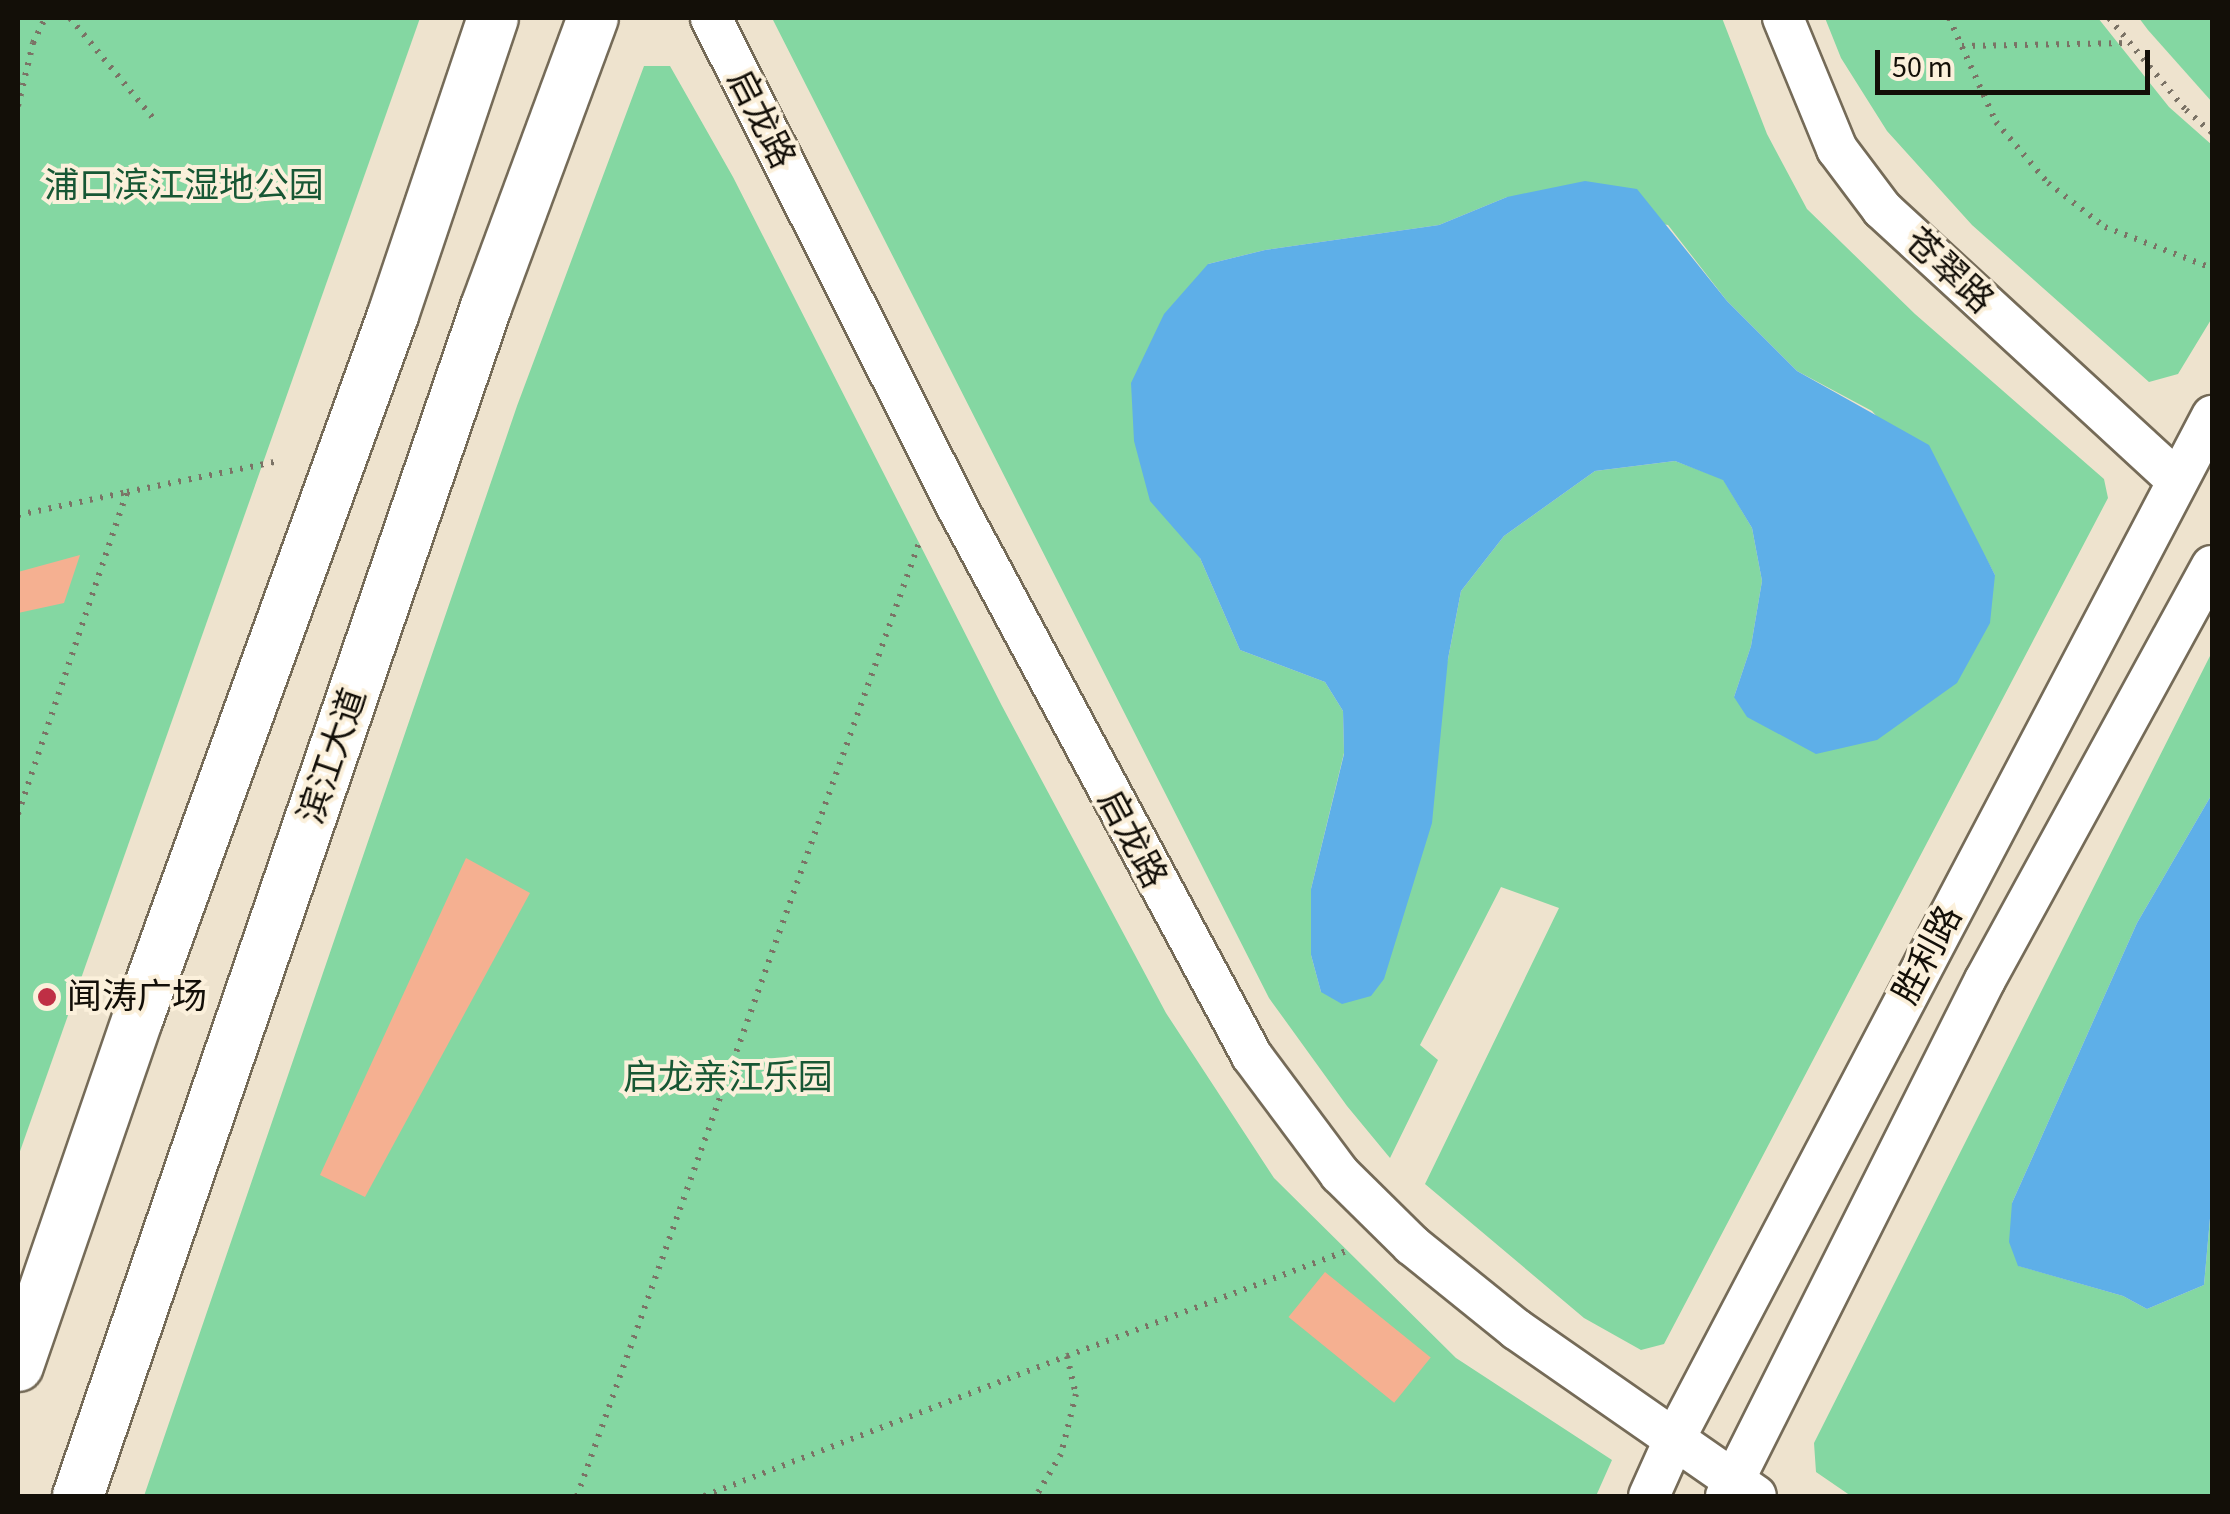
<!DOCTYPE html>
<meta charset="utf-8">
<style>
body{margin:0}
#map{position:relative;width:2230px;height:1514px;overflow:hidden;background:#eee3ce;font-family:"Source Sans 3","Noto Sans SC",sans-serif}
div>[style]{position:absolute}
.green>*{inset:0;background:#84d7a2}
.water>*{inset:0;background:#5eafe8}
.building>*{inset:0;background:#f5b091;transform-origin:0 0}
.path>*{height:6px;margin-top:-3px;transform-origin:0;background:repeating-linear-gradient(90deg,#7b7366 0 2.5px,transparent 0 10.5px)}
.roads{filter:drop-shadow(2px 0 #756b58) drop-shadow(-2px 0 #756b58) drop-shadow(0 2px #756b58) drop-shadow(0 -2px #756b58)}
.minor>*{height:40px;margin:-20px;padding:0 20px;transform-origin:20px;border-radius:20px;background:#fff}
.major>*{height:50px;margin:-25px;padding:0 25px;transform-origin:25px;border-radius:25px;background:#fff}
.dots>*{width:28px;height:28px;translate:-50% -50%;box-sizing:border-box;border:5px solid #fbf0db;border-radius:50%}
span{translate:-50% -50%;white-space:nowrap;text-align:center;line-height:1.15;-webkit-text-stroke:8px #fbf0db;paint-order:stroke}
.street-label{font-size:35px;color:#130f08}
.park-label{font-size:35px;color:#175734}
.poi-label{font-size:35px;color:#130f08}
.left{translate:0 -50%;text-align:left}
.frame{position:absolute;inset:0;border:20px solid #130f08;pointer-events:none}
.scale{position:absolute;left:1875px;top:50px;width:275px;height:45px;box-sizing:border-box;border:5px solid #130f08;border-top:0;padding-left:12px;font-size:30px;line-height:35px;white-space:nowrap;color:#130f08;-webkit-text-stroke:8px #fbf0db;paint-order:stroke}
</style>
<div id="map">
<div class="green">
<div style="clip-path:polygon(18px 18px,420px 18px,18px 1157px)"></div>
<div style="clip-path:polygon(evenodd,772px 18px,1722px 18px,1767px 134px,1807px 209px,1915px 314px,2104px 479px,2108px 498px,1664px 1344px,1641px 1350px,1584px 1318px,1425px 1184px,1559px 908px,1501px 887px,1420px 1045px,1438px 1060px,1390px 1158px,1347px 1106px,1269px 998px,772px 18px,1507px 197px,1668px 225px,1727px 301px,1797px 371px,1872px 411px,1960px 510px,1995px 575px,1734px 697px,1751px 646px,1762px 581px,1752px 528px,1723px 479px,1675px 461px,1595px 471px,1504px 536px,1461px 591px,1448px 659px,1321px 992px,1311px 955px,1311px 889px,1344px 753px,1343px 711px,1325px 682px,1240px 650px,1200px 558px,1208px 264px,1265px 250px,1439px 225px,1507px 197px)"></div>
<div style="clip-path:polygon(1825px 18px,2098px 18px,2169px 107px,2212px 145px,2212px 318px,2178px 374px,2149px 382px,1972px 225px,1887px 131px,1841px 58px)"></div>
<div style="clip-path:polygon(2139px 18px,2212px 18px,2212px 102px,2148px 30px)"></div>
<div style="clip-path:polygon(644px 66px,670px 66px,733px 177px,1002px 706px,1166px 1013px,1274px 1178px,1456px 1358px,1612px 1460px,1596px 1496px,144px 1496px,517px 406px)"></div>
<div style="clip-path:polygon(2212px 652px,2212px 794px,2137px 923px,2012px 1203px,2019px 1266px,2123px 1296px,2147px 1309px,2204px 1285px,2212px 1196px,2212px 1496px,1851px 1496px,1816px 1472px,1814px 1443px)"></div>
</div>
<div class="water">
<div style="clip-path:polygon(1585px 181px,1637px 189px,1727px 301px,1797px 371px,1929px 445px,1995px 575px,1990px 623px,1957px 683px,1877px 740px,1816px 754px,1747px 717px,1734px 697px,1751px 646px,1762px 581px,1752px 528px,1723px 480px,1675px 461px,1595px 471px,1504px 536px,1461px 591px,1448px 659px,1432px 823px,1384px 979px,1371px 996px,1342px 1004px,1321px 992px,1311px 955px,1311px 889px,1344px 754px,1343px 711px,1325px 682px,1240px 650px,1200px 558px,1150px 501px,1134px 441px,1131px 383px,1164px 314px,1208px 264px,1265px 250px,1439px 225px,1507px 197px)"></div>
<div style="clip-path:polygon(2212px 794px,2212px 1196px,2204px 1285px,2147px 1309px,2123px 1296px,2018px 1266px,2009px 1242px,2012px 1203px,2137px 923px)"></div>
</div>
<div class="building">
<div style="clip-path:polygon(80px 555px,64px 603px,18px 613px,18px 572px)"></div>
<div style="clip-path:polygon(466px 858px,530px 893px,365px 1197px,320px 1175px)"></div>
<div style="left:1325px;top:1272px;width:136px;height:58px;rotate:39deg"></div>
</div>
<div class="path">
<div style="left:70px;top:18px;width:131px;rotate:50.3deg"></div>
<div style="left:1949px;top:18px;width:114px;rotate:65.7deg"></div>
<div style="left:1996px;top:122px;width:80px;rotate:49.6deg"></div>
<div style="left:2048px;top:183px;width:72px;rotate:37.7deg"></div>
<div style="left:2105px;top:227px;width:115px;rotate:21deg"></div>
<div style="left:2109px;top:18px;width:120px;rotate:50.1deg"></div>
<div style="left:2186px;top:110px;width:35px;rotate:41deg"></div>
<div style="left:1962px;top:46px;width:167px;rotate:-1deg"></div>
<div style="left:18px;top:106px;width:65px;rotate:-76.6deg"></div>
<div style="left:33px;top:43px;width:28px;rotate:-64deg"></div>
<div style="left:18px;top:515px;width:111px;rotate:-11.9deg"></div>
<div style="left:18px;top:814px;width:340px;rotate:-71.3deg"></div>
<div style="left:127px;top:492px;width:156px;rotate:-11.5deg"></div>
<div style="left:1067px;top:1356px;width:298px;rotate:-20.6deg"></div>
<div style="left:577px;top:1496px;width:1013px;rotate:-70.26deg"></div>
<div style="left:704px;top:1496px;width:389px;rotate:-21.1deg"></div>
<div style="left:1067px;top:1356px;width:39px;rotate:77deg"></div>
<div style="left:1076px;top:1394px;width:62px;rotate:104deg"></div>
<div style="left:1061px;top:1454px;width:49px;rotate:120.8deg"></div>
</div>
<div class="roads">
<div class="minor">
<div style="left:711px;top:18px;width:547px;rotate:63.29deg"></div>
<div style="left:957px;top:507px;width:623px;rotate:61.75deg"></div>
<div style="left:1252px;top:1056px;width:147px;rotate:53.3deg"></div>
<div style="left:1340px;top:1174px;width:101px;rotate:44.6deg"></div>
<div style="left:1412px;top:1245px;width:134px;rotate:38.9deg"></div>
<div style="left:1516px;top:1329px;width:292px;rotate:34.8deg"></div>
<div style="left:1783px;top:18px;width:142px;rotate:67.6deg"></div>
<div style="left:1837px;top:149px;width:75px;rotate:53.1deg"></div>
<div style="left:1882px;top:209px;width:399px;rotate:42.6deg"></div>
<div style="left:1649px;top:1496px;width:61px;rotate:-65.9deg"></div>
<div style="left:1674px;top:1440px;width:1157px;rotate:-62.28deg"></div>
<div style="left:1726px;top:1496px;width:577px;rotate:-63.35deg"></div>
<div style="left:1985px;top:980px;width:472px;rotate:-61.3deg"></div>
</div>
<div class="major">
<div style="left:18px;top:1366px;width:368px;rotate:-71deg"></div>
<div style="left:138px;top:1018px;width:748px;rotate:-70.06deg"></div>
<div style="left:393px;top:315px;width:313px;rotate:-71.4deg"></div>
<div style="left:78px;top:1496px;width:1257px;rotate:-71.06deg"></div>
<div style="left:486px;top:307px;width:308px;rotate:-69.7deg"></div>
</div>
</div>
<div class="dots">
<div style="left:47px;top:997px;background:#bf2f45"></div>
</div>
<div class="street-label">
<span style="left:761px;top:119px;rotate:63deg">启龙路</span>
<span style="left:1949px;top:271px;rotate:43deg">苍翠路</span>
<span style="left:333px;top:756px;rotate:-71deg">滨江大道</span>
<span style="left:1132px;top:839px;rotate:62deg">启龙路</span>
<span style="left:1928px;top:955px;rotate:-62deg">胜利路</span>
</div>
<div class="park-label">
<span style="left:184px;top:186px">浦口滨江湿地公园</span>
<span style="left:728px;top:1078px">启龙亲江乐园</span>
</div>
<div class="poi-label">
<span class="left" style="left:67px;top:997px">闻涛广场</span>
</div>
<div class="frame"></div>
<div class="scale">50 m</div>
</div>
